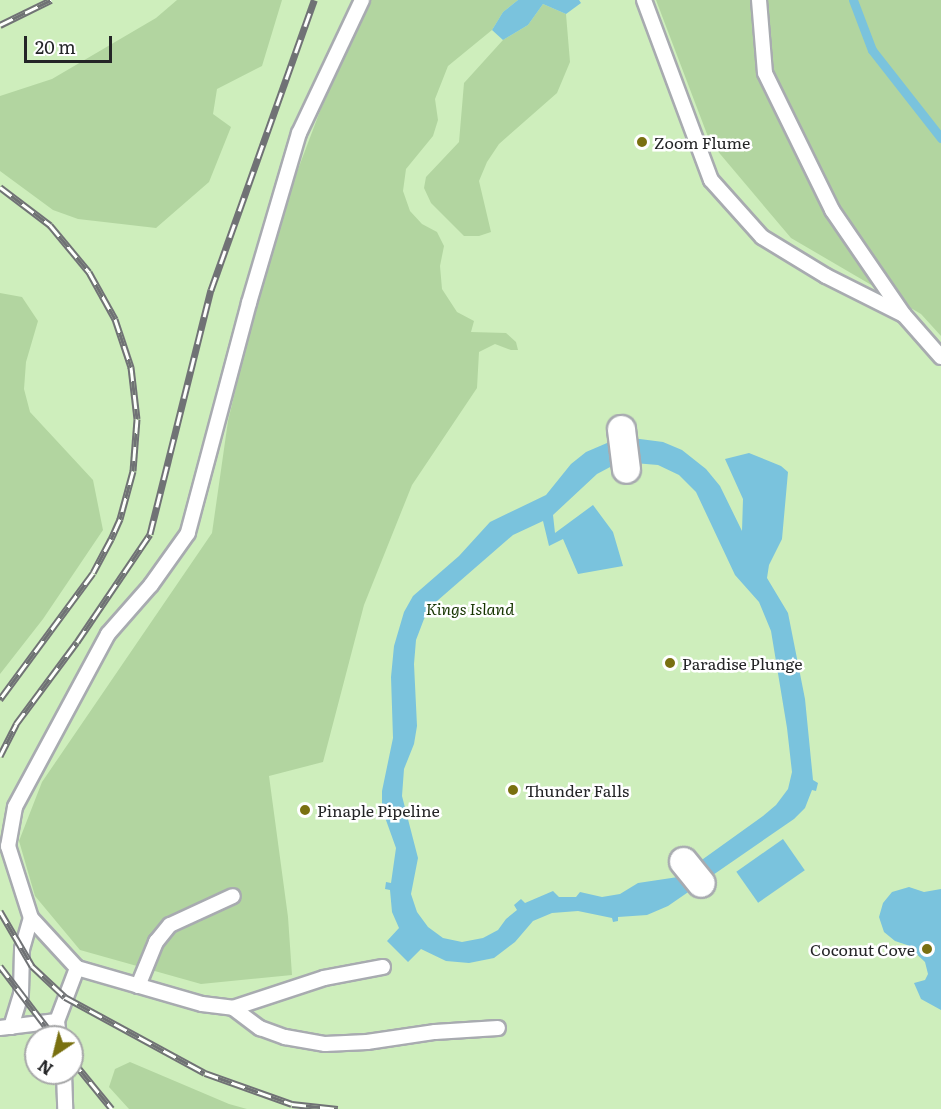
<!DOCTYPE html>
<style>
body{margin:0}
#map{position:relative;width:941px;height:1109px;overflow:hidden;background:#f6f9fe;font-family:Literata,serif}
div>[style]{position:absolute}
.green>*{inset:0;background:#ceeebc}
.forest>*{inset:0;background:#b2d5a0}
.water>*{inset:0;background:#7ac3dd;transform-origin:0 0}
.stream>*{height:9px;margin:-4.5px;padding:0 4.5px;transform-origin:4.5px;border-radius:4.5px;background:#7ac3dd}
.roads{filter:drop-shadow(2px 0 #a8abb0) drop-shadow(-2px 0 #a8abb0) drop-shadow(0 2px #a8abb0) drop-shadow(0 -2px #a8abb0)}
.lane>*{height:14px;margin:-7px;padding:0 7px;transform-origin:7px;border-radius:7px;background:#fff}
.street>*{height:27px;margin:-13.5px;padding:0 13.5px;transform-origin:13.5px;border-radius:13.5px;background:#fff}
.rail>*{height:7px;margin-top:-3.5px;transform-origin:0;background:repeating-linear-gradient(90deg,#fff 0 14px,#707275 0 28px);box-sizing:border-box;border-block:2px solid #707275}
.dots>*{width:16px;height:16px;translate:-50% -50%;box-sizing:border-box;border:3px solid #fff;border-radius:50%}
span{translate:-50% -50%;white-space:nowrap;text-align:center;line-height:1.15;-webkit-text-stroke:5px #fff;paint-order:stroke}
.poi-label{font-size:16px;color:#242527}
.left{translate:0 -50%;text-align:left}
.right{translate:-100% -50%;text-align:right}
.park-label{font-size:16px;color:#163500;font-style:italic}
.north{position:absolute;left:24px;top:1025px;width:60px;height:60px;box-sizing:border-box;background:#fff;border:2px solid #a7a8a9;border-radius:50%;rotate:215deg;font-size:16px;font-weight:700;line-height:24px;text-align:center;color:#242527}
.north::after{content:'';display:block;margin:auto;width:21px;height:27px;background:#797010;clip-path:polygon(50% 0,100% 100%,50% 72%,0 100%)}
.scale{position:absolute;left:24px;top:36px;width:88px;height:27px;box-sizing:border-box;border:3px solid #242527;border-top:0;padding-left:8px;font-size:18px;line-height:21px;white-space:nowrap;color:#242527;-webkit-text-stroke:4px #fff;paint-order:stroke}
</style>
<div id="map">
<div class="green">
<div style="clip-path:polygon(evenodd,0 0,921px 0,941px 179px,941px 1109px,0 1109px,0 0,36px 1037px,72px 1037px,72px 1073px,36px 1073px,36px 1037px)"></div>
</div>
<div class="forest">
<div style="clip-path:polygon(177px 0,282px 0,262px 66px,217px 89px,213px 114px,231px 127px,209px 182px,156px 228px,78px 219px,53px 210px,0 171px,0 96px,52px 79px,156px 18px)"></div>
<div style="clip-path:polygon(369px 0,518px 0,503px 12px,492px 30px,448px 66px,435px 99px,438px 120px,433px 136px,406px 169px,403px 191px,410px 211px,422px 224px,437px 232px,444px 246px,440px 266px,442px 289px,457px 312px,474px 321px,471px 332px,506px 333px,516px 342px,518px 350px,511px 350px,495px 344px,479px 352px,477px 388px,412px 485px,364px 605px,323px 762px,269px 776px,288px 917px,292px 975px,201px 984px,80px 950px,35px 896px,19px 841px,42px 782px,212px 533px,228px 421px,271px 241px,320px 111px)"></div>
<div style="clip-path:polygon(656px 0,941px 0,941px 336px,921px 314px,791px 238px,710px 142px)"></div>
<div style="clip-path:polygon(543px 4px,566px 14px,570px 62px,557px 93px,499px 144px,487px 162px,479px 181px,491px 232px,479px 236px,464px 236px,431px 203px,424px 188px,426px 177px,459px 142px,464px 83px,503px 40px,528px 25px)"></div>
<div style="clip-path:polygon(0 293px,22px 297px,38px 321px,26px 362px,24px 389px,30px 412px,93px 480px,103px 530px,43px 619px,0 674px)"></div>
<div style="clip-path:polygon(130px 1062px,229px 1104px,247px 1109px,129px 1109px,109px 1087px,115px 1069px)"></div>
</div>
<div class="water">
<div style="clip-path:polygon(518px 0,579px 0,581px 3px,566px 14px,543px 4px,528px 25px,503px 40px,492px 30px,503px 12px)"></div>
<div style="clip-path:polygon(evenodd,640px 439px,663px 442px,682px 450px,706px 469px,720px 486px,742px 531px,743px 499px,725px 459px,749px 453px,781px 466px,788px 472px,782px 539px,769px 565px,767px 578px,788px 613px,805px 699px,813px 780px,818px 783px,816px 791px,812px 790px,805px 808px,794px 819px,668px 906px,647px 915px,618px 917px,618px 921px,613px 922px,612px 918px,578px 911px,552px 913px,533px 921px,515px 942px,494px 958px,469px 963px,446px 961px,421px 949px,408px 962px,387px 941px,399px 928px,392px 912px,390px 890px,385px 889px,386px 882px,391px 883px,396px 848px,382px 809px,382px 791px,393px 738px,391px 677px,394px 646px,404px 612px,413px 596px,459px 556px,490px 522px,546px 495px,571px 464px,586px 452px,614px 440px,640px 439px,634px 463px,658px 465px,679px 475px,696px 492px,735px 575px,759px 602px,771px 631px,787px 728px,792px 772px,788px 789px,776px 805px,763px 816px,678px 877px,638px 883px,620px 894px,602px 897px,580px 892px,576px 897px,559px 897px,553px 891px,525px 903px,521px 899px,514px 905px,517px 910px,506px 919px,498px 930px,483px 938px,462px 942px,443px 938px,428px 927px,417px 912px,411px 894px,418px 858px,402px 796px,404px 769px,414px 744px,417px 726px,414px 664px,416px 640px,424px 619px,437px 601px,513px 535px,543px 521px,549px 546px,563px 539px,578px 574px,623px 566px,613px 532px,593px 505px,555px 533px,553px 515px,597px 474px,612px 466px,634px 463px)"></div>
<div style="left:783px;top:839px;width:38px;height:57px;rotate:55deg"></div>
<div style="clip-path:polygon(909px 887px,924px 892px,941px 889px,941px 1010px,921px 999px,914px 983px,925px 980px,928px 974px,925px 962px,907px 945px,895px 941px,884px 932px,879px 917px,883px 903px,892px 892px)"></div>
</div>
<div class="stream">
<div style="left:853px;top:0;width:53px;rotate:69.2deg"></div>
<div style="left:872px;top:50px;width:112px;rotate:51.9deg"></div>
</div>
<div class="roads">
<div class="lane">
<div style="left:362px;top:0;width:147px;rotate:115.3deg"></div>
<div style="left:299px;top:133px;width:177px;rotate:106.4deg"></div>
<div style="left:249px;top:303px;width:238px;rotate:104.9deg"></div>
<div style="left:188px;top:533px;width:64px;rotate:125.4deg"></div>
<div style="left:151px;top:585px;width:65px;rotate:131.3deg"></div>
<div style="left:108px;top:634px;width:196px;rotate:118.3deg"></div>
<div style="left:15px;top:807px;width:40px;rotate:100deg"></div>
<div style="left:8px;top:846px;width:76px;rotate:72.3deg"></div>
<div style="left:31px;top:918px;width:68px;rotate:47.4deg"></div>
<div style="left:77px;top:968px;width:130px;rotate:16.1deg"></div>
<div style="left:202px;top:1004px;width:31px;rotate:7deg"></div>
<div style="left:233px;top:1008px;width:96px;rotate:-18.2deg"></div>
<div style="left:324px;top:978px;width:60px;rotate:-10.6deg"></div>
<div style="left:644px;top:0;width:192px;rotate:69.6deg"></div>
<div style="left:711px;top:180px;width:76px;rotate:48.2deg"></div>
<div style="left:762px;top:237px;width:75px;rotate:31.4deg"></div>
<div style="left:826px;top:276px;width:87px;rotate:26.6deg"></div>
<div style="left:759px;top:0;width:73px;rotate:85.3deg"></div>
<div style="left:765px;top:73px;width:153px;rotate:63.9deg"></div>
<div style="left:832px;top:210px;width:127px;rotate:55.6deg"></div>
<div style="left:904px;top:315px;width:56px;rotate:48.6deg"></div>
<div style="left:138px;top:986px;width:48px;rotate:-67.8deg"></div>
<div style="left:156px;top:942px;width:22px;rotate:-51deg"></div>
<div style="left:170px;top:925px;width:69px;rotate:-24.7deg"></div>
<div style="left:233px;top:1008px;width:34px;rotate:37deg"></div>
<div style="left:260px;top:1028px;width:27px;rotate:20deg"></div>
<div style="left:285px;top:1037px;width:41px;rotate:9.9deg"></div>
<div style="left:325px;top:1044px;width:42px;rotate:-2.7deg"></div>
<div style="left:367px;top:1042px;width:69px;rotate:-8.4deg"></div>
<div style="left:435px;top:1032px;width:63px;rotate:-3.6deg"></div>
<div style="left:57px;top:1021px;width:16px;rotate:83deg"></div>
<div style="left:11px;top:1027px;width:34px;rotate:-73deg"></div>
<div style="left:21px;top:994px;width:45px;rotate:-88.7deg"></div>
<div style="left:22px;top:949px;width:32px;rotate:-74deg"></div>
<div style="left:0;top:1028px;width:57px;rotate:-7deg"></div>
<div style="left:57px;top:1021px;width:57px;rotate:-69.3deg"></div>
<div style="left:64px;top:1073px;width:36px;rotate:88deg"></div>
</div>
<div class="street">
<div style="left:621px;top:429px;width:40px;rotate:82.9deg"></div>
<div style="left:683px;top:861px;width:28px;rotate:51deg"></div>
</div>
</div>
<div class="rail">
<div style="left:0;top:25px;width:57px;rotate:-26.1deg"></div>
<div style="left:0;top:187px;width:63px;rotate:37.2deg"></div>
<div style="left:50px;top:225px;width:61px;rotate:50.3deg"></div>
<div style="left:89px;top:272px;width:54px;rotate:61deg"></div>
<div style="left:115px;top:319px;width:51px;rotate:71.6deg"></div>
<div style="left:131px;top:367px;width:52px;rotate:83.4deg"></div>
<div style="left:137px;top:419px;width:52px;rotate:94.4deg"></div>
<div style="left:133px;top:471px;width:50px;rotate:105.2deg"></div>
<div style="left:120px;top:519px;width:22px;rotate:114deg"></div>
<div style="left:111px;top:539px;width:38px;rotate:118deg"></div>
<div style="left:93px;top:573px;width:157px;rotate:126.4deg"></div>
<div style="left:0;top:756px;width:36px;rotate:-63deg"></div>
<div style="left:16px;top:724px;width:102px;rotate:-53.4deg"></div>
<div style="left:77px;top:642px;width:130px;rotate:-55.9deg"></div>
<div style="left:150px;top:534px;width:252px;rotate:-76deg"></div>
<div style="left:211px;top:290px;width:308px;rotate:-70.4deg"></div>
<div style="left:0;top:911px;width:64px;rotate:59.8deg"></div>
<div style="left:32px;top:966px;width:45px;rotate:43.2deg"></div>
<div style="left:65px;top:997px;width:159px;rotate:28.5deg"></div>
<div style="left:205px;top:1073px;width:92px;rotate:19.6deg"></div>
<div style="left:292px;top:1104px;width:46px;rotate:6.2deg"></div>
<div style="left:0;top:966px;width:89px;rotate:52.7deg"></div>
<div style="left:72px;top:1060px;width:63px;rotate:50.8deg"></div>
</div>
<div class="dots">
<div style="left:642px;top:142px;background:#797010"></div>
<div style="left:670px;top:663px;background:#797010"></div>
<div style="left:513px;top:790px;background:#797010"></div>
<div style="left:305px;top:810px;background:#797010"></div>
<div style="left:927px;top:949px;background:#797010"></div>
</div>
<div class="poi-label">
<span class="left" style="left:654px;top:142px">Zoom Flume</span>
<span class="left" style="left:682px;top:663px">Paradise Plunge</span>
<span class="left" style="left:525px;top:790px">Thunder Falls</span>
<span class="left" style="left:317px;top:810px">Pinaple Pipeline</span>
<span class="right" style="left:915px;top:949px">Coconut Cove</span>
</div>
<div class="park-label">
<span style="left:470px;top:608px">Kings Island</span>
</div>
<div class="north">N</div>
<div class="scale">20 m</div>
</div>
